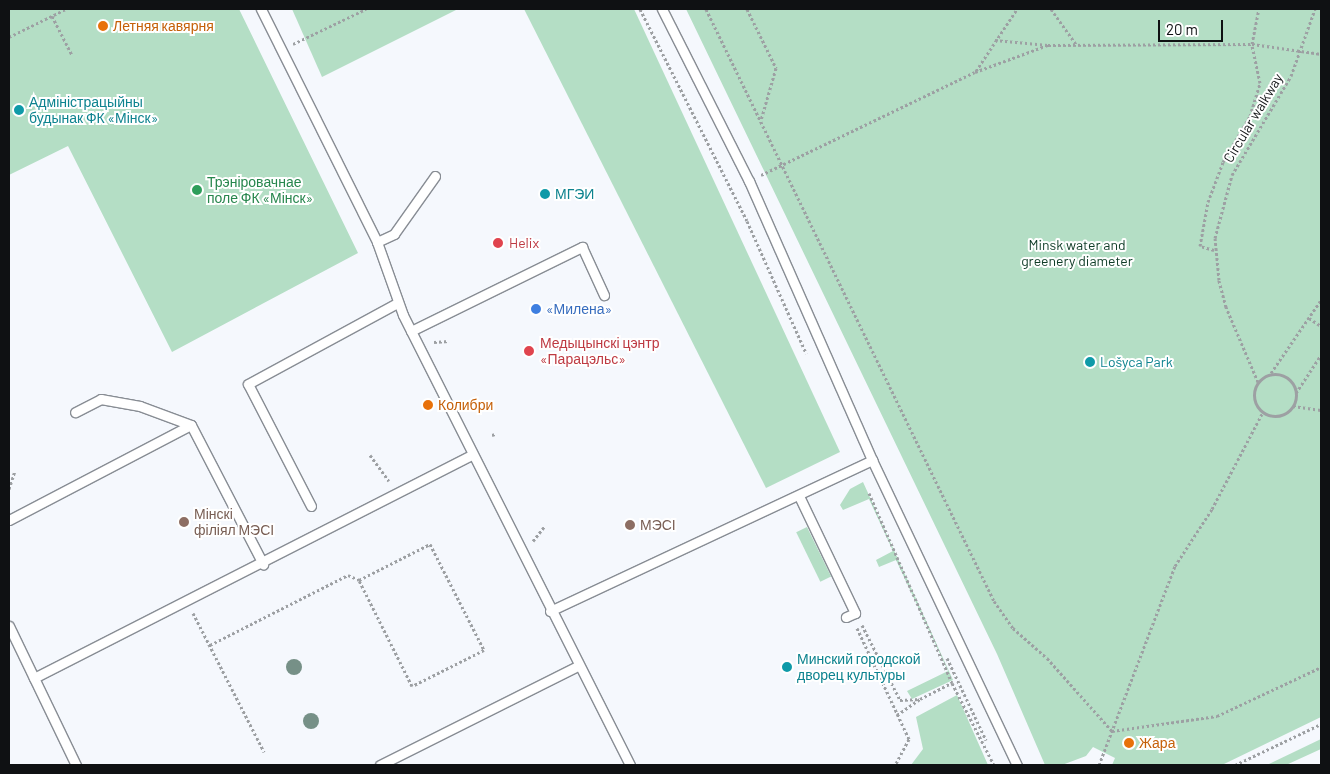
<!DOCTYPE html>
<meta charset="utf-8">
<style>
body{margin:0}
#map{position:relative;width:1330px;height:774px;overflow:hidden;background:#f5f8fd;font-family:Barlow,sans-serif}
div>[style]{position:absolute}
.green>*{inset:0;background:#b4dec5;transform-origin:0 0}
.path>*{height:3px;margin-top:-1.5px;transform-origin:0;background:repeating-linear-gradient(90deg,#9da0a3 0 2.5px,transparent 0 5px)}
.path>.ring{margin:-1.5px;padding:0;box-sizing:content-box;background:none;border:3px solid #9da0a3;border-radius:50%}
.roads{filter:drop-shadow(1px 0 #888d94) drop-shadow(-1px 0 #888d94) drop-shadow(0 1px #888d94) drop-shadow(0 -1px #888d94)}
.service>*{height:9px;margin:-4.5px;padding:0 4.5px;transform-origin:4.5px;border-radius:4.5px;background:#fff}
.trees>*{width:16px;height:16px;margin:-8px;border-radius:50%;background:#769087}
.dots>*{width:14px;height:14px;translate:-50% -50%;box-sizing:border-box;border:2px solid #fff;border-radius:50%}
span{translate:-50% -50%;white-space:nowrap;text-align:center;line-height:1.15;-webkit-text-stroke:4px #fff;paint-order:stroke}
.food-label{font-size:14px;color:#c56008}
.left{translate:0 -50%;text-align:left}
.culture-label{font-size:14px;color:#0d838f}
.street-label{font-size:14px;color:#0f1113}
.leisure-label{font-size:14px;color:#27864d}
.health-label{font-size:14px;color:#be3a42}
.park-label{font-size:14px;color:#0e3b26}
.shop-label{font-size:14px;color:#366cbe}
.education-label{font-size:14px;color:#785e54}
.frame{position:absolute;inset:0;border:10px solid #0f1113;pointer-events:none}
.scale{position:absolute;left:1158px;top:20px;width:65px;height:22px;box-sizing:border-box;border:2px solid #0f1113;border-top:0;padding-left:6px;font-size:15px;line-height:18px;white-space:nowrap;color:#0f1113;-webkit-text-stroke:4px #fff;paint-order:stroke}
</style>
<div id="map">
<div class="green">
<div style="clip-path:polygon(9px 9px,239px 9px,358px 253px,172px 352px,68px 146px,9px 175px)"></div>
<div style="clip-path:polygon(292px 9px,458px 9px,322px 77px)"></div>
<div style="clip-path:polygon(524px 9px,634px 9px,840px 452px,766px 488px)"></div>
<div style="clip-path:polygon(686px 9px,1321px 9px,1321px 717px,1222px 765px,1112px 765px,1115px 758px,1093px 747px,1086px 756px,1062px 765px,1045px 765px,997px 654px)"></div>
<div style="clip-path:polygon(863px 482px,953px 680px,912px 699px,907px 691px,948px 671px,896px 560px,879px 567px,876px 560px,893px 551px,869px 499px,843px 510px,840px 505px,850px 489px)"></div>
<div style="left:807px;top:527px;width:55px;height:12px;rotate:64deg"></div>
<div style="clip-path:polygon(957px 695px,988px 765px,911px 765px,923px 749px,916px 717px)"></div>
<div style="clip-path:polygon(1321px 739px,1321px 749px,1286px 765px,1267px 765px)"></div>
</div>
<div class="path">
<div style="left:640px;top:9px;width:237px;rotate:63.2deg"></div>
<div style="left:747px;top:221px;width:145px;rotate:65.9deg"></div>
<div style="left:706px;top:9px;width:658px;rotate:64.06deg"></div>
<div style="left:994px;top:601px;width:33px;rotate:55deg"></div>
<div style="left:1013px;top:628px;width:45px;rotate:41.4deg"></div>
<div style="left:1047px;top:658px;width:98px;rotate:48.3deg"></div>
<div style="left:1112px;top:731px;width:106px;rotate:-8.1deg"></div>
<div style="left:1217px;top:716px;width:115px;rotate:-25.2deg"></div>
<div style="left:747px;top:9px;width:66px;rotate:63.8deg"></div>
<div style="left:776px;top:68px;width:54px;rotate:106.1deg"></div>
<div style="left:1051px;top:9px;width:43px;rotate:54.5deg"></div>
<div style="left:52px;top:16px;width:44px;rotate:62.9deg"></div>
<div style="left:9px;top:37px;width:64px;rotate:-26.2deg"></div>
<div style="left:995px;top:40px;width:53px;rotate:5.4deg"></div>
<div style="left:1048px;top:45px;width:204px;rotate:-0.3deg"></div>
<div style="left:1252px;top:44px;width:70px;rotate:8.2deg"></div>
<div style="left:293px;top:44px;width:81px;rotate:-25.6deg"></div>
<div style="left:976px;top:71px;width:74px;rotate:-56.5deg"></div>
<div style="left:761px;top:175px;width:237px;rotate:-25.7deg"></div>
<div style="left:975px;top:72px;width:78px;rotate:-20.3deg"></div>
<div style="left:1214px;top:250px;width:15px;rotate:-164deg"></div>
<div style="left:1200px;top:246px;width:45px;rotate:-79.7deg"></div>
<div style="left:1208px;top:202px;width:43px;rotate:-69.4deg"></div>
<div style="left:1223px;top:162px;width:53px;rotate:-59.6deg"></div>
<div style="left:1250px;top:116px;width:34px;rotate:-73deg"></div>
<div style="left:1260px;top:83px;width:40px;rotate:-102deg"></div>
<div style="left:1252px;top:44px;width:36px;rotate:-79deg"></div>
<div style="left:1309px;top:318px;width:14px;rotate:34deg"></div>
<div style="left:434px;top:342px;width:15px;rotate:-4deg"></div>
<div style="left:1271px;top:373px;width:88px;rotate:-55.6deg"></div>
<div class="ring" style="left:1254px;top:374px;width:39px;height:39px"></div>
<div style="left:1258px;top:382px;width:82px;rotate:-113.1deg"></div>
<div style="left:1226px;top:307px;width:28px;rotate:-105deg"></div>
<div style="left:1219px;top:280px;width:42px;rotate:-95.4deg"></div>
<div style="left:1215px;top:238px;width:65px;rotate:-74.9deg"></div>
<div style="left:1232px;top:175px;width:115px;rotate:-59.2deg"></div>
<div style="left:1291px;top:76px;width:71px;rotate:-70.3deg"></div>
<div style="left:1296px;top:393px;width:45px;rotate:-56.7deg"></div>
<div style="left:1293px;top:406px;width:28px;rotate:8deg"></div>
<div style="left:492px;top:435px;width:3px;rotate:-18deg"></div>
<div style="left:370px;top:455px;width:32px;rotate:54deg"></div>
<div style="left:9px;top:489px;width:19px;rotate:-72deg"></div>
<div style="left:869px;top:493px;width:207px;rotate:66.4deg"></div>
<div style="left:952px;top:683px;width:92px;rotate:62.9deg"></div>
<div style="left:533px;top:541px;width:18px;rotate:-52deg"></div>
<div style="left:193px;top:613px;width:156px;rotate:62.9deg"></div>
<div style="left:862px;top:625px;width:84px;rotate:63.1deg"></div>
<div style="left:900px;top:700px;width:20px;rotate:-3deg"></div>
<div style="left:857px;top:628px;width:123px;rotate:64.9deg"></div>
<div style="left:909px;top:739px;width:30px;rotate:118deg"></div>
<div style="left:210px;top:645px;width:155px;rotate:-26.9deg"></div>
<div style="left:348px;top:575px;width:12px;rotate:24deg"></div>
<div style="left:359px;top:580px;width:80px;rotate:-26.9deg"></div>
<div style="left:430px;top:544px;width:119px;rotate:63deg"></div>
<div style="left:484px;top:650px;width:80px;rotate:153.4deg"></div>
<div style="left:412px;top:686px;width:119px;rotate:-116.6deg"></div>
<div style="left:947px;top:658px;width:91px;rotate:64.6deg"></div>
<div style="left:897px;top:715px;width:28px;rotate:-35deg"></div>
<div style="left:920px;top:699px;width:36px;rotate:-27deg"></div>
<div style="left:1099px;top:765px;width:213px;rotate:-69.1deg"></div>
<div style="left:1175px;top:566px;width:68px;rotate:-57deg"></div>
<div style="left:1212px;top:509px;width:110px;rotate:-62.3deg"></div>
<div style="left:1235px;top:765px;width:95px;rotate:-25.5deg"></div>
</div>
<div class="roads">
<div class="service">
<div style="left:261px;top:9px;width:260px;rotate:63.5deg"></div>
<div style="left:377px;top:242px;width:77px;rotate:70.4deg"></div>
<div style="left:403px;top:315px;width:504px;rotate:63.23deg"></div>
<div style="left:662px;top:9px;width:193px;rotate:63.2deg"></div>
<div style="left:749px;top:181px;width:305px;rotate:66.2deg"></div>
<div style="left:872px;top:460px;width:338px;rotate:64.6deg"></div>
<div style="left:377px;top:242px;width:19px;rotate:-25deg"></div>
<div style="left:394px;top:234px;width:71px;rotate:-54.7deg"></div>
<div style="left:411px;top:331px;width:191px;rotate:-26.2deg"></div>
<div style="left:582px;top:247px;width:53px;rotate:65.4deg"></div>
<div style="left:191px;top:425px;width:157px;rotate:62.6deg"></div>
<div style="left:799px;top:496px;width:130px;rotate:64.4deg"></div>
<div style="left:855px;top:613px;width:10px;rotate:156deg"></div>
<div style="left:311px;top:506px;width:137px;rotate:-117.3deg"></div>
<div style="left:248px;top:384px;width:170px;rotate:-28.5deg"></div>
<div style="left:9px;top:520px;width:205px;rotate:-27.6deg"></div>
<div style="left:191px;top:425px;width:54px;rotate:-159.6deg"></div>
<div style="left:140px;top:406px;width:40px;rotate:-170deg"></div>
<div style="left:101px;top:399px;width:29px;rotate:153deg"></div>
<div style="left:550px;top:611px;width:356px;rotate:-25.1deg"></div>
<div style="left:9px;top:626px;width:154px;rotate:64.3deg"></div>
<div style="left:34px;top:678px;width:492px;rotate:-27deg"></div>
<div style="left:380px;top:765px;width:221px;rotate:-26.6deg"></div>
</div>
</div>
<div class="trees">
<div style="left:294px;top:667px"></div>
<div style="left:311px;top:721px"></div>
</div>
<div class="dots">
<div style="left:103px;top:26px;background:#e8710a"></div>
<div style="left:19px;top:110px;background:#0f9aa8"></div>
<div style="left:197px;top:190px;background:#2e9e5b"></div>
<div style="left:545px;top:194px;background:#0f9aa8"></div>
<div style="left:498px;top:243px;background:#e0444e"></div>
<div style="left:536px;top:309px;background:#3f7fe0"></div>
<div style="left:529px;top:351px;background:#e0444e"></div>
<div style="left:1090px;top:362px;background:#0f9aa8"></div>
<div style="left:428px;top:405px;background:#e8710a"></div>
<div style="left:184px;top:522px;background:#8d6e63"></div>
<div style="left:630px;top:525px;background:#8d6e63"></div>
<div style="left:787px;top:667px;background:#0f9aa8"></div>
<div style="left:1129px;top:743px;background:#e8710a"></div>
</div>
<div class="food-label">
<span class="left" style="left:113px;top:26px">Летняя кавярня</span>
<span class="left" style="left:438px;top:405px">Колибри</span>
<span class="left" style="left:1139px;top:743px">Жара</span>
</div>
<div class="culture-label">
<span class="left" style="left:29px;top:110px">Адміністрацыйны<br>будынак ФК «Мінск»</span>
<span class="left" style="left:555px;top:194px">МГЭИ</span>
<span class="left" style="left:1100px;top:362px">Lošyca Park</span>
<span class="left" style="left:797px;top:667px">Минский городской<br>дворец культуры</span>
</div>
<div class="street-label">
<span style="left:1253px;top:118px;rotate:-59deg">Circular walkway</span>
</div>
<div class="leisure-label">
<span class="left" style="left:207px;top:190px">Трэніровачнае<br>поле ФК «Мінск»</span>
</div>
<div class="health-label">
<span class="left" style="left:509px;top:243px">Helix</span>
<span class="left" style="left:540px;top:351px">Медыцынскі цэнтр<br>«Парацэльс»</span>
</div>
<div class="park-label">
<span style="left:1077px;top:253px">Minsk water and<br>greenery diameter</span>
</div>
<div class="shop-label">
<span class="left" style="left:546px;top:309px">«Милена»</span>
</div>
<div class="education-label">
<span class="left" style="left:194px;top:522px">Мінскі<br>філіял МЭСІ</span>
<span class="left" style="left:640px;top:525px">МЭСІ</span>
</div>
<div class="frame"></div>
<div class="scale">20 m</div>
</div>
